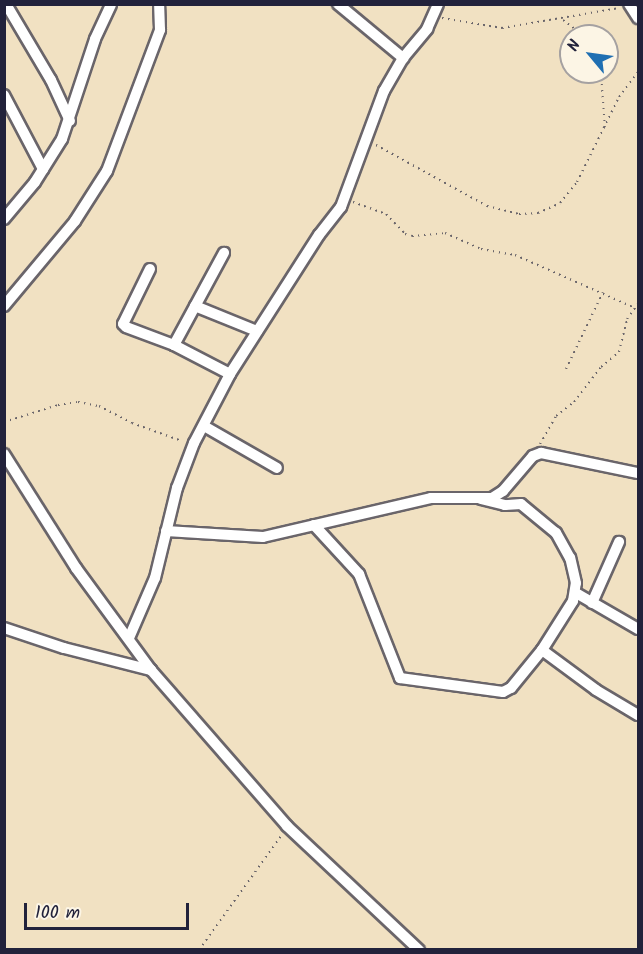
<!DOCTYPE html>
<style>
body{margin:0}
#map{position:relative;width:643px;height:954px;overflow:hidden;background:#f1e1c2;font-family:Kalam,sans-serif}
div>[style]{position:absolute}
.path>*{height:2px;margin-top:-1px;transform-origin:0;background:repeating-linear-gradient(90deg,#6a656a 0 1.5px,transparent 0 6px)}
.roads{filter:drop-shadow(2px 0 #6a656a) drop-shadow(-2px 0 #6a656a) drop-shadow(0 2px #6a656a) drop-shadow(0 -2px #6a656a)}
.minor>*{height:10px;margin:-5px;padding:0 5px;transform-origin:5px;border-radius:5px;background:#fff}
span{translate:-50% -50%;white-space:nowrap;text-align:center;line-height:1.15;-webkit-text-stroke:5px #fcf5e5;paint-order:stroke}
.frame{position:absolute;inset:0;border:6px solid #22223b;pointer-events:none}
.north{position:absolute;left:559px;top:24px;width:60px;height:60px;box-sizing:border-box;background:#fcf5e5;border:2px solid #a5a1a1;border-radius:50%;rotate:299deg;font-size:16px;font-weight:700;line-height:24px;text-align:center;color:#22223b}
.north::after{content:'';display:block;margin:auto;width:21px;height:27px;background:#1f6fb2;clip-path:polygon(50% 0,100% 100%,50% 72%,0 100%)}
.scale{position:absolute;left:24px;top:903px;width:165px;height:27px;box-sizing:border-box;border:3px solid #22223b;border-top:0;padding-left:8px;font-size:18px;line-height:21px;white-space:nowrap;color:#22223b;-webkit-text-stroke:4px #fcf5e5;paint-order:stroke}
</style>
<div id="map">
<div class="path">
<div style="left:442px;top:18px;width:61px;rotate:9.5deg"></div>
<div style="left:502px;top:28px;width:119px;rotate:-9.7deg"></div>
<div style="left:563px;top:20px;width:26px;rotate:37deg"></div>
<div style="left:601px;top:72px;width:57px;rotate:86deg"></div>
<div style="left:376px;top:145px;width:127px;rotate:28.8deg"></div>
<div style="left:487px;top:206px;width:33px;rotate:14deg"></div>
<div style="left:519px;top:214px;width:19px;rotate:-3deg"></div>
<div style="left:538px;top:213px;width:24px;rotate:-24deg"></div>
<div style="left:560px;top:203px;width:27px;rotate:-51deg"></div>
<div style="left:577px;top:182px;width:95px;rotate:-63.7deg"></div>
<div style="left:619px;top:97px;width:31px;rotate:-53deg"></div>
<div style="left:353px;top:202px;width:35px;rotate:20deg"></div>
<div style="left:386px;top:214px;width:28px;rotate:46deg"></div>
<div style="left:405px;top:234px;width:7px;rotate:16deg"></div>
<div style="left:412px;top:236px;width:33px;rotate:-5deg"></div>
<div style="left:445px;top:233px;width:39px;rotate:24deg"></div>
<div style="left:481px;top:249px;width:35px;rotate:10deg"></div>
<div style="left:515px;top:255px;width:131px;rotate:23.8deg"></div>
<div style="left:566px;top:369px;width:85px;rotate:-64.3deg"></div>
<div style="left:4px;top:422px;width:57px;rotate:-17.5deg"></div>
<div style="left:58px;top:405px;width:20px;rotate:-9deg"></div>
<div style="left:78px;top:402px;width:21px;rotate:11deg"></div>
<div style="left:99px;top:406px;width:37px;rotate:27deg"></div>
<div style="left:132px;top:423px;width:53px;rotate:19.8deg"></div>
<div style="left:540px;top:444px;width:32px;rotate:-60deg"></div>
<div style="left:556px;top:416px;width:23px;rotate:-38deg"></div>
<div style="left:574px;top:402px;width:44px;rotate:-52.4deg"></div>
<div style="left:601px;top:367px;width:23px;rotate:-40deg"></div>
<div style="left:619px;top:352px;width:34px;rotate:-76deg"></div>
<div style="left:627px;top:319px;width:19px;rotate:-54deg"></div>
<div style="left:199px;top:950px;width:140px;rotate:-54.3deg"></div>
</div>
<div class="roads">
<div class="minor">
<div style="left:6px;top:4px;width:88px;rotate:59.4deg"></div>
<div style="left:51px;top:80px;width:45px;rotate:65.1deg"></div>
<div style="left:338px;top:4px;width:85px;rotate:39.7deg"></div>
<div style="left:629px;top:4px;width:17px;rotate:57deg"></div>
<div style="left:4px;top:95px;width:84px;rotate:62.2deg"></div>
<div style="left:4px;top:219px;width:48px;rotate:-50deg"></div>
<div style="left:35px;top:182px;width:51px;rotate:-57.9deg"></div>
<div style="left:62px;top:139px;width:105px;rotate:-71.7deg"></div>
<div style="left:95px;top:39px;width:38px;rotate:-65deg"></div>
<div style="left:150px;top:269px;width:61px;rotate:116.1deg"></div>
<div style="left:123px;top:324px;width:4px;rotate:45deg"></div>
<div style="left:126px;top:327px;width:51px;rotate:20.6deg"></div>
<div style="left:174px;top:345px;width:63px;rotate:27.4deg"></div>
<div style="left:4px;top:306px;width:111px;rotate:-50.1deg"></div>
<div style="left:75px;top:221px;width:59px;rotate:-57.4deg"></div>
<div style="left:107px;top:171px;width:151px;rotate:-69.4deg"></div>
<div style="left:160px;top:30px;width:26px;rotate:-92deg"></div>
<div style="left:195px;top:306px;width:67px;rotate:22deg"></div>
<div style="left:174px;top:345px;width:105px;rotate:-61.5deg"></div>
<div style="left:204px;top:426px;width:84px;rotate:29.9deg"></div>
<div style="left:4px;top:454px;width:135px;rotate:57.7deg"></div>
<div style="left:76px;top:568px;width:127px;rotate:53.7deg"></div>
<div style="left:151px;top:670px;width:207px;rotate:48.9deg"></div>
<div style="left:287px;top:826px;width:181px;rotate:43.2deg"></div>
<div style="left:314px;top:525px;width:67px;rotate:47.4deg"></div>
<div style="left:359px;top:574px;width:112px;rotate:68.5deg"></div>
<div style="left:400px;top:678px;width:104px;rotate:7.7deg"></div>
<div style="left:503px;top:692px;width:9px;rotate:-27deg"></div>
<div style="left:511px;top:688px;width:49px;rotate:-50.8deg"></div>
<div style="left:542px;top:650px;width:58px;rotate:-57.7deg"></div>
<div style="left:573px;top:601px;width:18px;rotate:-81deg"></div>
<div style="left:576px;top:583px;width:26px;rotate:-103deg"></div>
<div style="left:570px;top:558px;width:29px;rotate:-119deg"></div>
<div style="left:556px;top:533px;width:45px;rotate:-140.4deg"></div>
<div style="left:521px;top:504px;width:16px;rotate:176deg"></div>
<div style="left:505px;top:505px;width:25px;rotate:-166deg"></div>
<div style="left:166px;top:531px;width:97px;rotate:3.5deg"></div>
<div style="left:263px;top:537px;width:172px;rotate:-13.1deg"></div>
<div style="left:431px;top:498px;width:61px"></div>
<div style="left:492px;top:498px;width:13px;rotate:-32deg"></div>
<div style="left:503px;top:491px;width:46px;rotate:-49.4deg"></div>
<div style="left:533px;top:456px;width:9px;rotate:-21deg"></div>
<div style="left:541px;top:453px;width:99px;rotate:11.7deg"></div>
<div style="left:576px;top:593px;width:72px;rotate:30.1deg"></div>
<div style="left:592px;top:603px;width:67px;rotate:-66.1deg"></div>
<div style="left:4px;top:628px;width:63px;rotate:18.4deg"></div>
<div style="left:64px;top:648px;width:90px;rotate:14.2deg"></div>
<div style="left:129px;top:638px;width:65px;rotate:-66.6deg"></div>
<div style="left:155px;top:578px;width:93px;rotate:-76.3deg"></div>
<div style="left:177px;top:488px;width:48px;rotate:-69.3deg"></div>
<div style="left:194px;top:443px;width:78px;rotate:-62.4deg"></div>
<div style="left:230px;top:374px;width:165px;rotate:-57.4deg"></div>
<div style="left:319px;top:235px;width:36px;rotate:-52deg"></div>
<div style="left:341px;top:207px;width:124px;rotate:-69.7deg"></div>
<div style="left:384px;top:91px;width:38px;rotate:-60deg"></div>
<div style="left:403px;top:58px;width:38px;rotate:-50deg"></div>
<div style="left:427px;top:29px;width:27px;rotate:-66deg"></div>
<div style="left:542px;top:650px;width:67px;rotate:36.5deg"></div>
<div style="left:596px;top:690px;width:49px;rotate:30.8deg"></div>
</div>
</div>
<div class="frame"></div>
<div class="north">N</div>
<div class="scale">100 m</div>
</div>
